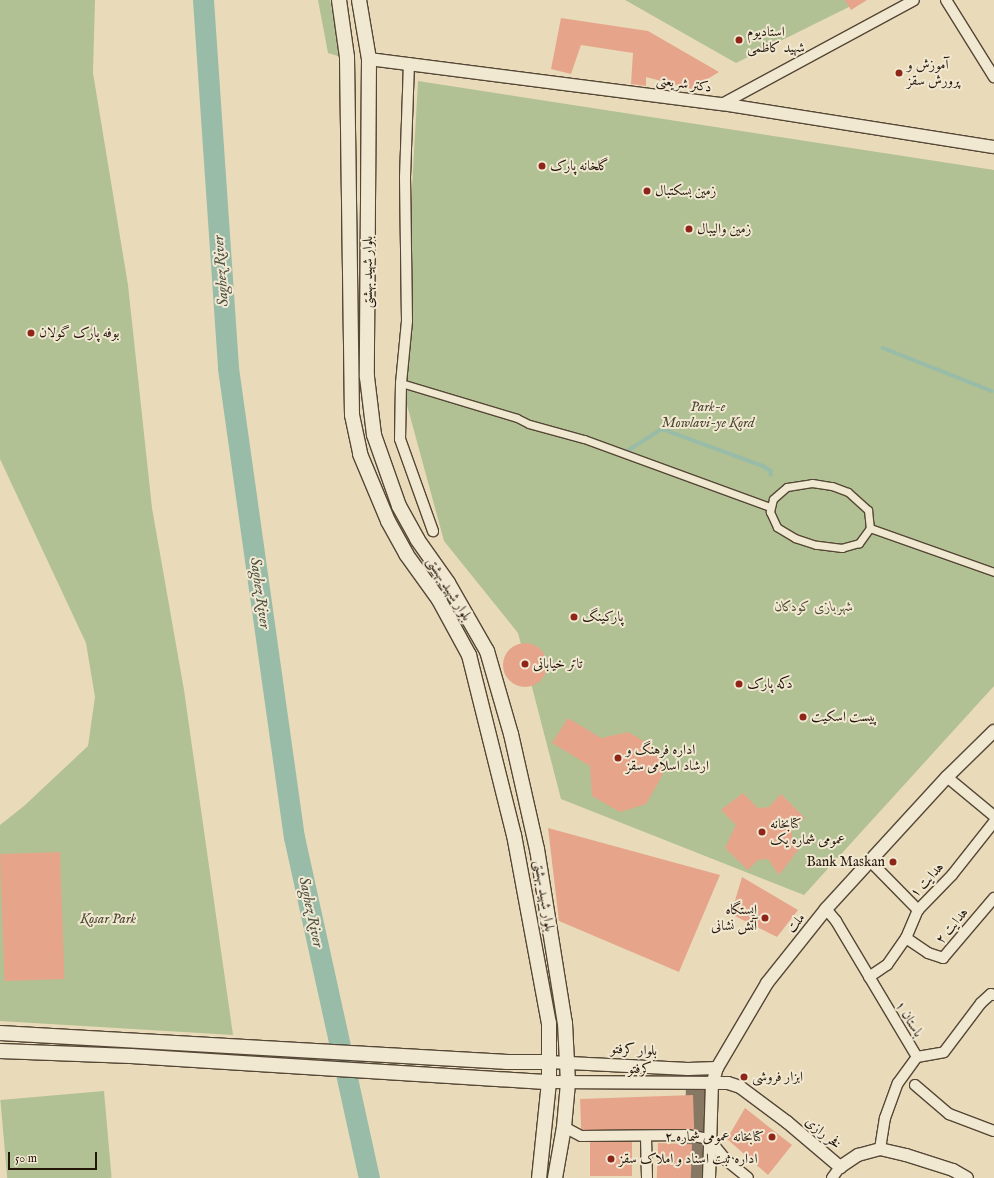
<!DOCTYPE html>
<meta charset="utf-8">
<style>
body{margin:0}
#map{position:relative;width:994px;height:1178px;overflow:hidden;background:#e9dbb9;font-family:"IM FELL English",Amiri,serif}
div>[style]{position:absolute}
.green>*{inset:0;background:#b1c193;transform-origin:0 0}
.stream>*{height:3.5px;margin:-1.75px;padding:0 1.75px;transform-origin:1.75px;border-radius:1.75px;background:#99bca9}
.river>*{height:21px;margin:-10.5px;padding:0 10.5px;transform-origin:10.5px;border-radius:10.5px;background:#99bca9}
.taxiway>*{height:32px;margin:-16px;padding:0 16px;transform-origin:16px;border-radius:16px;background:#867862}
.building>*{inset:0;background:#e6a58b;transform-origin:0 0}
.round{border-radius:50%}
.roads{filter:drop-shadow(1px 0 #554736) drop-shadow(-1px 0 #554736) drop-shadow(0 1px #554736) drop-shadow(0 -1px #554736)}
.pedestrian>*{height:7px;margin:-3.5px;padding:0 3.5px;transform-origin:3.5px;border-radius:3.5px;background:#f1e8d2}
.minor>*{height:10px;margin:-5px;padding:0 5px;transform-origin:5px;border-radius:5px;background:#f1e8d2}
.tertiary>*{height:12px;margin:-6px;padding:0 6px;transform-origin:6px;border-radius:6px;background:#f1e8d2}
.secondary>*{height:14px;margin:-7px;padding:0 7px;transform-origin:7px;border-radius:7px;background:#f1e8d2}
.dots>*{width:11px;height:11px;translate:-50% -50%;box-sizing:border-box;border:2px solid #f1e8d2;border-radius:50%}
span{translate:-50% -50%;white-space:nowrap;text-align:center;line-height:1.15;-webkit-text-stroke:4px #f1e8d2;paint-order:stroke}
.poi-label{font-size:14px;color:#24160b}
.left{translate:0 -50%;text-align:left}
.right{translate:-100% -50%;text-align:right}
.street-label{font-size:14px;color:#24160b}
.park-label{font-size:14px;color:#4e4934;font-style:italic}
.water-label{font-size:15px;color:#4d5042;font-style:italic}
.scale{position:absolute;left:8px;top:1152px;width:89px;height:18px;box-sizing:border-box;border:2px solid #24160b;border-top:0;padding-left:5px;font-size:12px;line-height:14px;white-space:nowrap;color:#24160b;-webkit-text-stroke:3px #f1e8d2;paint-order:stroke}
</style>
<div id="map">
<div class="green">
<div style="clip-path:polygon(0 0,95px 0,93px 73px,128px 285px,152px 508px,184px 690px,233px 1035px,0 1021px,0 825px,24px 806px,88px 746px,95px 697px,86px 643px,0 459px)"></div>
<div style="clip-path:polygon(318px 0,330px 0,341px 57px,328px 53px)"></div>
<div style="clip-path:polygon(625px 0,863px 0,736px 63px)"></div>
<div style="clip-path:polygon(418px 81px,994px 170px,994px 686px,804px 895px,561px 799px,518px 633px,444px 541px,401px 383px)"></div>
<div style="left:104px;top:1091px;width:87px;height:104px;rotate:85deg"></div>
</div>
<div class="stream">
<div style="left:883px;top:348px;width:117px;rotate:21.5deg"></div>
<div style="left:624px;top:453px;width:45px;rotate:-32.3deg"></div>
<div style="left:662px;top:429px;width:108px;rotate:20.1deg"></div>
<div style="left:763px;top:466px;width:9px;rotate:32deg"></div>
<div style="left:771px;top:471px;width:4px;rotate:90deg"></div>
</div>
<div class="river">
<div style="left:203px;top:0;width:369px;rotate:86.1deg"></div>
<div style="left:228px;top:368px;width:474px;rotate:82deg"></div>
<div style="left:294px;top:837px;width:349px;rotate:77.6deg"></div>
</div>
<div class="taxiway">
<div style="left:700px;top:1178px;width:93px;rotate:-88.8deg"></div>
</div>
<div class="building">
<div style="clip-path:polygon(845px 0,867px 0,851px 10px)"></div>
<div style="clip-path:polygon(561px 18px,648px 31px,719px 72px,691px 89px,646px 77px,646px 86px,631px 84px,633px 53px,581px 45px,571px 74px,551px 69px)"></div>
<div class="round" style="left:503px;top:643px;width:44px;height:44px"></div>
<div style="clip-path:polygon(568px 718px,601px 738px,628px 732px,659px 750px,663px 774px,646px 804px,620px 812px,592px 796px,590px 766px,552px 743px)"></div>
<div style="clip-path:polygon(743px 793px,758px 808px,769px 807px,781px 794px,805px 818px,792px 828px,792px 840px,799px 849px,779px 875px,768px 859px,758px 860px,748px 870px,725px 848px,736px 825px,721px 810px)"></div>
<div style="clip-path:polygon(548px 828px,720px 875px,679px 972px,559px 921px)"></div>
<div style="left:60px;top:852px;width:127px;height:60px;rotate:88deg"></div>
<div style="clip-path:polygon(742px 877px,798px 910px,777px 937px,731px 914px)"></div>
<div style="left:693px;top:1095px;width:37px;height:113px;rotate:88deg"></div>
<div style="clip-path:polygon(745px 1108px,792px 1145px,768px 1175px,727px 1139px)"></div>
<div style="left:632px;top:1141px;width:35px;height:42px;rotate:90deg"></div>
<div style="left:658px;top:1143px;width:34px;height:35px;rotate:2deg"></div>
</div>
<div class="roads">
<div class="pedestrian">
<div style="left:401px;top:383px;width:121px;rotate:16.8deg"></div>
<div style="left:517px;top:418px;width:13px;rotate:27deg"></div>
<div style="left:529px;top:424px;width:57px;rotate:15.3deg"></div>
<div style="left:584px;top:439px;width:198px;rotate:20.1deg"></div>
<div style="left:812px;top:483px;width:20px;rotate:9deg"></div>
<div style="left:832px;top:486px;width:17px;rotate:21deg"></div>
<div style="left:848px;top:492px;width:27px;rotate:42deg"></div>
<div style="left:868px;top:510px;width:18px;rotate:84deg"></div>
<div style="left:870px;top:528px;width:19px;rotate:126deg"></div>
<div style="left:859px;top:543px;width:18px;rotate:164deg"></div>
<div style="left:842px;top:548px;width:26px;rotate:-173deg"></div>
<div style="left:816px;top:545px;width:22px;rotate:-162deg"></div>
<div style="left:795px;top:538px;width:21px;rotate:-149deg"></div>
<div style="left:777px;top:527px;width:17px;rotate:-115deg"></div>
<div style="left:770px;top:512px;width:13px;rotate:-77deg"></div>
<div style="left:773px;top:499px;width:18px;rotate:-41deg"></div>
<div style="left:787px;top:487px;width:25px;rotate:-9deg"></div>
<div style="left:870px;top:528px;width:132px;rotate:19.5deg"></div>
</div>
<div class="minor">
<div style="left:946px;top:0;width:91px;rotate:58.1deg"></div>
<div style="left:409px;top:63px;width:114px;rotate:92deg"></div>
<div style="left:405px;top:177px;width:144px;rotate:89.2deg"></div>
<div style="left:407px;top:321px;width:62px;rotate:95.5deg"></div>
<div style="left:401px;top:383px;width:56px;rotate:91deg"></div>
<div style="left:400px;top:439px;width:98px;rotate:70.3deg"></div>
<div style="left:722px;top:104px;width:218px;rotate:-28.4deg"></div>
<div style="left:947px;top:777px;width:61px;rotate:39.7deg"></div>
<div style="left:870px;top:861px;width:69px;rotate:45.6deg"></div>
<div style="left:826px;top:909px;width:16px;rotate:50deg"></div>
<div style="left:836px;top:921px;width:158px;rotate:59.2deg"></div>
<div style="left:906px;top:938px;width:27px;rotate:34deg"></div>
<div style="left:928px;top:953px;width:16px;rotate:18deg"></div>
<div style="left:943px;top:958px;width:79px;rotate:-49.6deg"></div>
<div style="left:869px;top:977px;width:22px;rotate:-34deg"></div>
<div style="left:887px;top:965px;width:33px;rotate:-55deg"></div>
<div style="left:906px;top:938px;width:30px;rotate:-67deg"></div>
<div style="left:918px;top:910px;width:49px;rotate:-45.8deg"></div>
<div style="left:952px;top:875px;width:68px;rotate:-51.6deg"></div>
<div style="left:917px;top:1057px;width:27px;rotate:-10deg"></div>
<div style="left:944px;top:1052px;width:61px;rotate:-52.9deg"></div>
<div style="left:981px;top:1003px;width:13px;rotate:-42deg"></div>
<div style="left:991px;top:994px;width:3px;rotate:18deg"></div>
<div style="left:915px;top:1085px;width:45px;rotate:40.5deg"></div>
<div style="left:949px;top:1114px;width:48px;rotate:20.7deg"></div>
<div style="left:564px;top:1127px;width:19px;rotate:28deg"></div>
<div style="left:581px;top:1136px;width:106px;rotate:-0.5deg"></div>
<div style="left:687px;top:1135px;width:22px;rotate:10deg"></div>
<div style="left:709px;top:1139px;width:27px;rotate:51deg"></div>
<div style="left:726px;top:1160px;width:28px;rotate:39deg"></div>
<div style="left:646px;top:1137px;width:41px;rotate:88.6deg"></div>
<div style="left:880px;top:1149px;width:31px;rotate:-81deg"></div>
<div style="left:885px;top:1118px;width:37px;rotate:-70deg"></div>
<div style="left:898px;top:1083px;width:32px;rotate:-54deg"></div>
<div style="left:832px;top:1178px;width:14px;rotate:-54deg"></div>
</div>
<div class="tertiary">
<div style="left:369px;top:59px;width:356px;rotate:7.3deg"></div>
<div style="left:722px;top:104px;width:275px;rotate:9deg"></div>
<div style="left:549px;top:1062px;width:139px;rotate:2.9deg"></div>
<div style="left:688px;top:1069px;width:29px;rotate:-2deg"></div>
<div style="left:549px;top:1082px;width:179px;rotate:0.3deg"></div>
<div style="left:728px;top:1083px;width:13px;rotate:18deg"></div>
<div style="left:740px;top:1087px;width:59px;rotate:36.7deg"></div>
<div style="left:787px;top:1122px;width:70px;rotate:40.3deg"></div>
<div style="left:840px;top:1167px;width:22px;rotate:-34deg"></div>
<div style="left:858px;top:1155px;width:23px;rotate:-15deg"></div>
<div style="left:880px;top:1149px;width:27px;rotate:13deg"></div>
<div style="left:906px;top:1155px;width:49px;rotate:17.7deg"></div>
<div style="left:953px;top:1170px;width:16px;rotate:30deg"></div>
<div style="left:709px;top:1178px;width:93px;rotate:-88.2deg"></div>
<div style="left:712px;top:1085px;width:18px;rotate:-74deg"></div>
<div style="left:717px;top:1068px;width:99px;rotate:-59.5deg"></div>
<div style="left:767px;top:983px;width:95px;rotate:-51.4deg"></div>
<div style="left:826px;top:909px;width:179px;rotate:-47.5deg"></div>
<div style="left:947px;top:777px;width:66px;rotate:-44.4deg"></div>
</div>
<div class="secondary">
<div style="left:339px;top:0;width:58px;rotate:82deg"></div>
<div style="left:347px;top:57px;width:358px;rotate:89.2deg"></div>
<div style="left:352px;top:415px;width:40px;rotate:78deg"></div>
<div style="left:360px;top:454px;width:73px;rotate:67.3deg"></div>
<div style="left:388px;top:521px;width:38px;rotate:61deg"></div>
<div style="left:406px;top:554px;width:57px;rotate:54.3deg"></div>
<div style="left:439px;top:600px;width:63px;rotate:61.4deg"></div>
<div style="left:469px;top:655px;width:186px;rotate:76deg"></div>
<div style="left:514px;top:835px;width:191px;rotate:79.5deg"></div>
<div style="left:549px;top:1023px;width:59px;rotate:90deg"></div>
<div style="left:549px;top:1082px;width:97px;rotate:95.9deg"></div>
<div style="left:359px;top:0;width:60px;rotate:80.4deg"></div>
<div style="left:369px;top:59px;width:318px;rotate:90.4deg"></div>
<div style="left:367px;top:377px;width:58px;rotate:83.1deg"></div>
<div style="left:374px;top:435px;width:75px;rotate:70.6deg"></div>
<div style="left:399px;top:506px;width:38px;rotate:61deg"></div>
<div style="left:417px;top:539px;width:54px;rotate:54.8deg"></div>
<div style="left:448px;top:583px;width:78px;rotate:60.2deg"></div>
<div style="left:487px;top:651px;width:86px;rotate:73.9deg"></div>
<div style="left:511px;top:734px;width:118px;rotate:77.3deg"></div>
<div style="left:537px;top:849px;width:176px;rotate:80.9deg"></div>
<div style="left:565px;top:1023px;width:60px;rotate:87.1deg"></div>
<div style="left:568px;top:1083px;width:44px;rotate:95.2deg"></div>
<div style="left:564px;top:1127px;width:52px;rotate:100deg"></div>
<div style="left:0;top:1033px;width:509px;rotate:3.27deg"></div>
<div style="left:508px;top:1062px;width:41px"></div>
<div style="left:0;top:1051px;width:131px;rotate:2.2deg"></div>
<div style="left:131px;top:1056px;width:419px;rotate:3.6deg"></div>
</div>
</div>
<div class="dots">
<div style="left:739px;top:40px;background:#8f2418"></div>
<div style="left:899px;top:73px;background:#8f2418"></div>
<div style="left:542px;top:166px;background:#8f2418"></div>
<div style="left:647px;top:191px;background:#8f2418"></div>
<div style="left:689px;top:229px;background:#8f2418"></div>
<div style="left:31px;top:333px;background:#8f2418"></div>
<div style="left:574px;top:617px;background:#8f2418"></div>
<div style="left:525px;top:664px;background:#8f2418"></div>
<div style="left:739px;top:684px;background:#8f2418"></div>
<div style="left:803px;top:717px;background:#8f2418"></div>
<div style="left:618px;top:758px;background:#8f2418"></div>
<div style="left:762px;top:832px;background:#8f2418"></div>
<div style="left:893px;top:862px;background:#8f2418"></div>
<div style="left:765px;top:918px;background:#8f2418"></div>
<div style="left:744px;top:1077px;background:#8f2418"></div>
<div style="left:772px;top:1137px;background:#8f2418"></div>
<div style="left:611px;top:1159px;background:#8f2418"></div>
</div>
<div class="poi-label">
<span class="left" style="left:747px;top:40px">استادیوم<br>شهید کاظمی</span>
<span class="left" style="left:907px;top:73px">آموزش و<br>پرورش سقز</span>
<span class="left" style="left:550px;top:166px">گلخانه پارک</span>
<span class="left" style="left:655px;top:191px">زمین بسکتبال</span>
<span class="left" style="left:697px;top:229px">زمین والیبال</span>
<span class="left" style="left:39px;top:333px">بوفه پارک گولان</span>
<span class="left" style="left:582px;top:617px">پارکینگ</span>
<span class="left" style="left:533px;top:664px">تاتر خیابانی</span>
<span class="left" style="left:747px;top:684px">دکه پارک</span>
<span class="left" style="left:811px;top:717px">پیست اسکیت</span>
<span class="left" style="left:626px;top:758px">اداره فرهنگ و<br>ارشاد اسلامی سقز</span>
<span class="left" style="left:770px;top:832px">کتابخانه<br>عمومی شماره یک</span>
<span class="right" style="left:885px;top:862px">Bank Maskan</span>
<span class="right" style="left:757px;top:918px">ایستگاه<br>آتش نشانی</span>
<span class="left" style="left:752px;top:1077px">ابزار فروشی</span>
<span class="right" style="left:764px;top:1137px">کتابخانه عمومی شماره ۲</span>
<span class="left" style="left:619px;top:1159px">اداره ثبت اسناد و املاک سقز</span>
</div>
<div class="street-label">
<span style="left:684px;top:84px;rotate:8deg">دکتر شریعتی</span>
<span style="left:368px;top:272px;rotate:-90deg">بلوار شهید بهشتی</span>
<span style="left:449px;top:589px;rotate:58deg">بلوار شهید بهشتی</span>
<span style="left:927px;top:880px;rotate:-47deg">هدایت ۱</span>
<span style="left:544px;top:896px;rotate:81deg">بلوار شهید بهشتی</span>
<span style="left:796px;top:923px;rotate:-51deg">ملت</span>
<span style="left:952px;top:926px;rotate:-50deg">هدایت ۲</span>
<span style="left:909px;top:1019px;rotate:58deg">باستان ۱</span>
<span style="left:634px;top:1050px;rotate:3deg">بلوار کرفتو</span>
<span style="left:640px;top:1069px">کرفتو</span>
<span style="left:823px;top:1133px;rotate:40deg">فخر رازی</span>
</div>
<div class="park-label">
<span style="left:708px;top:415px">Park-e<br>Mowlavi-ye Kord</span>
<span style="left:814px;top:607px">شهربازی کودکان</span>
<span style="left:108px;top:919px">Kosar Park</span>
</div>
<div class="water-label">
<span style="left:221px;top:271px;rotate:-94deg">Saghez River</span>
<span style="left:260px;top:593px;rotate:82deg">Saghez River</span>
<span style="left:311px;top:912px;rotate:78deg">Saghez River</span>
</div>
<div class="scale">50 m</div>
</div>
